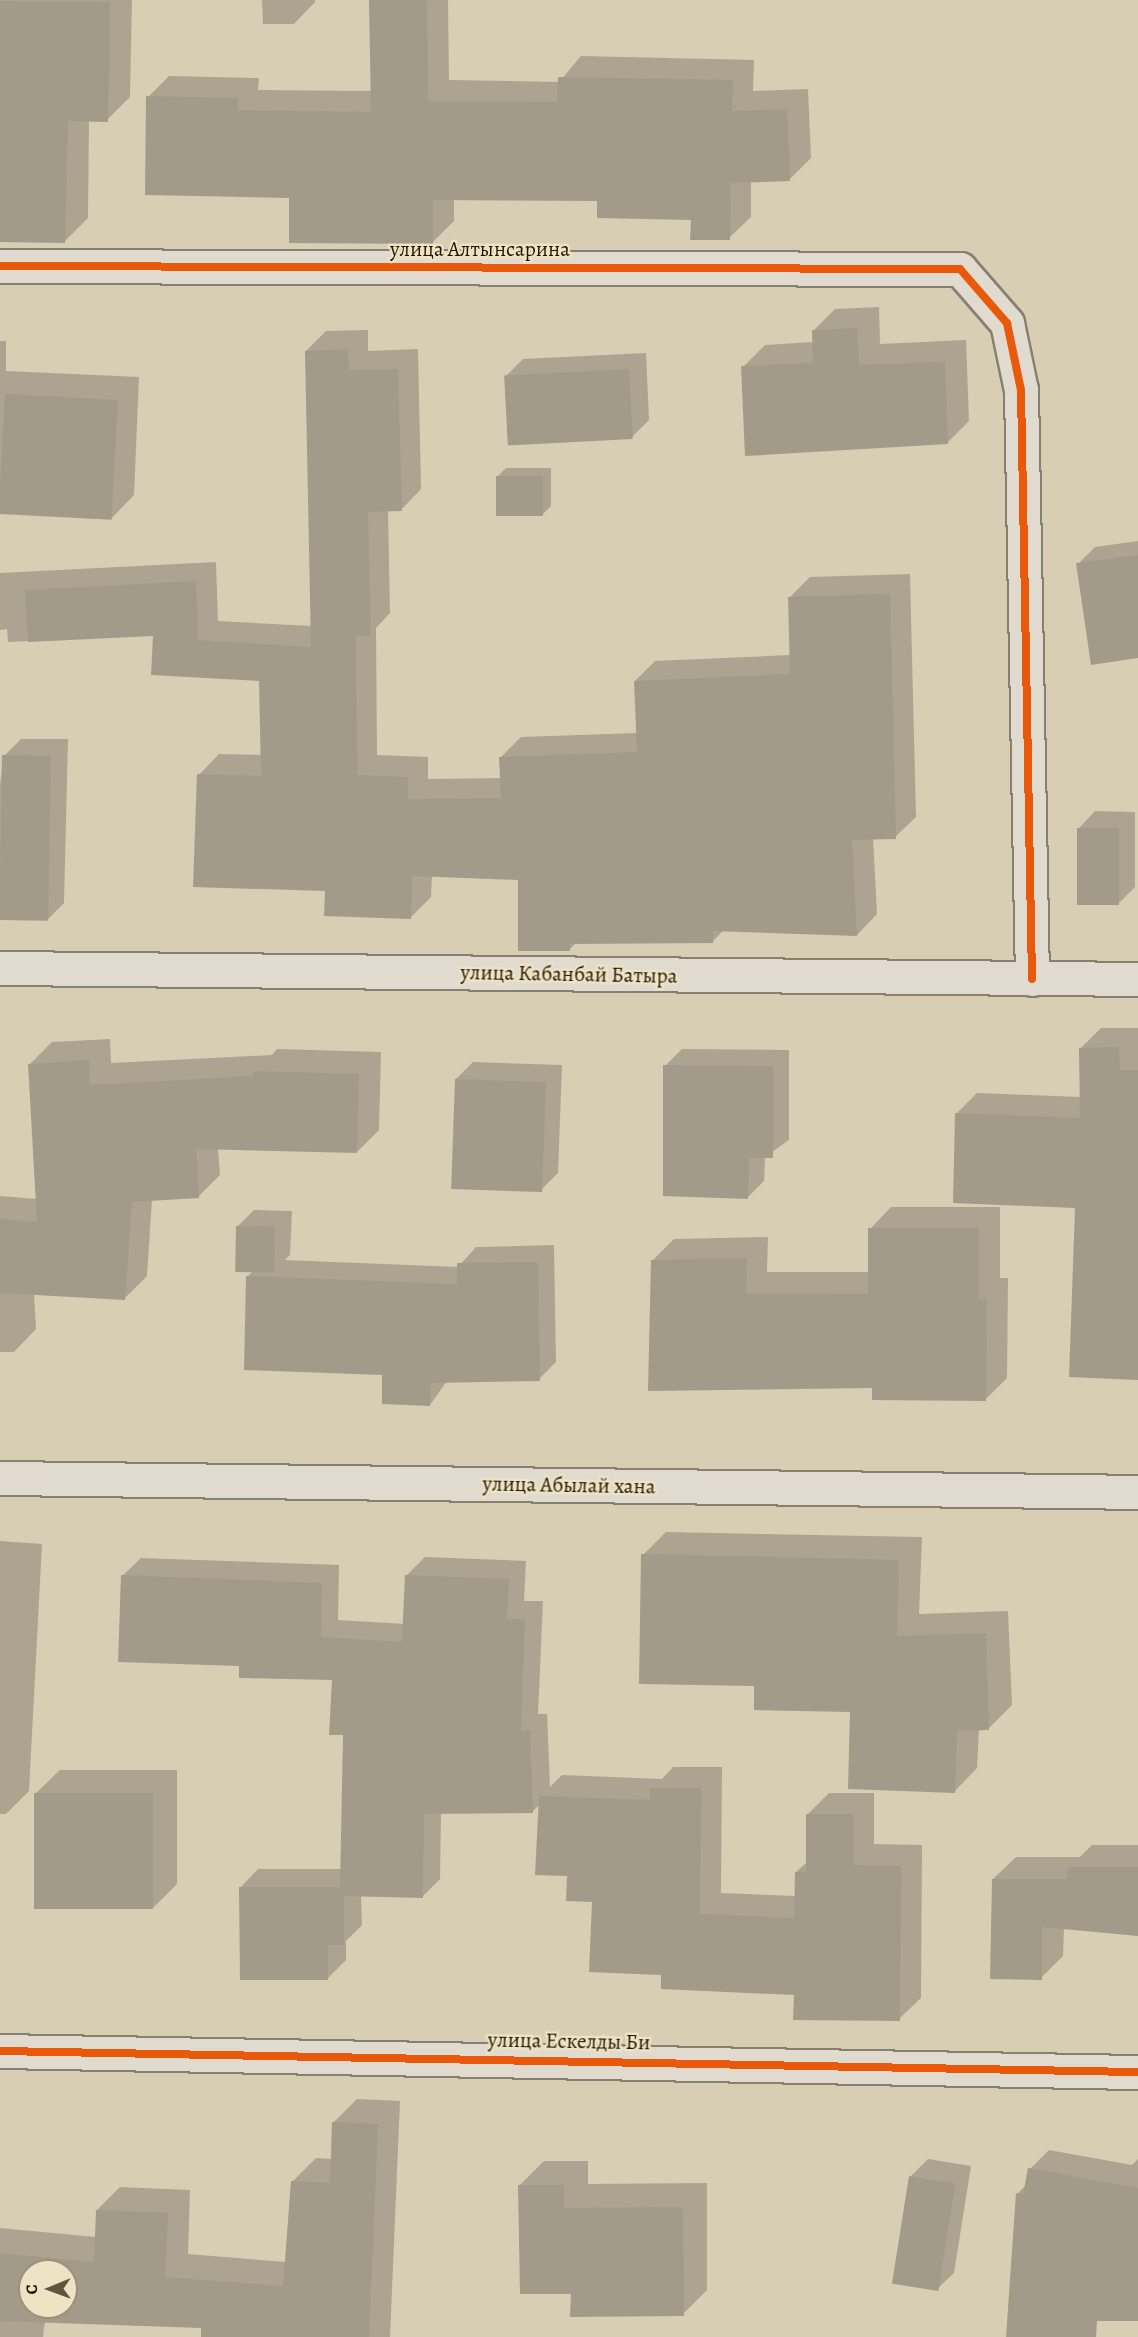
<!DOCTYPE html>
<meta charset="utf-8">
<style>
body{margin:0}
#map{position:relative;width:1138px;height:2337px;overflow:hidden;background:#d7ceb4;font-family:Alegreya,serif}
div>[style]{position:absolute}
.shadow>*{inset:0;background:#0003}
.building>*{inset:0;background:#a39b89;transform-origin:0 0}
.roads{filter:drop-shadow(2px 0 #878070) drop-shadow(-2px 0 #878070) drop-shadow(0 2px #878070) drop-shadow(0 -2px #878070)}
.street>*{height:33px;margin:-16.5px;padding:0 16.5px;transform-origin:16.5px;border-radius:16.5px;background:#e0dbce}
.cycleway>*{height:8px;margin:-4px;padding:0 4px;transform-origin:4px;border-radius:4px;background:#e8590c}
span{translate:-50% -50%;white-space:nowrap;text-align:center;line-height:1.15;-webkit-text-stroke:4.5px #eee4c5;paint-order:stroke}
.street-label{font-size:21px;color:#241300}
.north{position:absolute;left:18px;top:2259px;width:60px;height:60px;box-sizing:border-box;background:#eee4c5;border:2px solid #9d9076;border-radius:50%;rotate:269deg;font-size:16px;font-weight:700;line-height:24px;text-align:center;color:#241300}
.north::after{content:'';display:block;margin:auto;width:21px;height:27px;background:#63543f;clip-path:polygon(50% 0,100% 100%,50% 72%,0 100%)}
</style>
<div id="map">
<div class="shadow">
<div style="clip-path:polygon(0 0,132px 0,130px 97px,107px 120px,89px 120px,88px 218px,65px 241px,0 240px)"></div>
<div style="clip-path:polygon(262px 0,315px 0,315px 2px,294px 24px,263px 24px)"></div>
<div style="clip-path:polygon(370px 0,448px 0,449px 80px,559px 82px,581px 56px,754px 60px,753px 91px,808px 89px,811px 158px,790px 179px,751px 181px,751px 217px,729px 238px,692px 219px,598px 199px,454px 199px,454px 221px,433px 242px,290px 196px,148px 97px,169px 76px,259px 78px,258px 90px,372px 91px)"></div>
<div style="clip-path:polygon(879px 307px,880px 344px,966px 340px,969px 421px,947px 443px,743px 367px,765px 345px,814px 342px,813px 331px,835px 309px)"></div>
<div style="clip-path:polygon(368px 330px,368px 351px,418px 349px,421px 489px,401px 510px,388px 510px,390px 613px,376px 628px,377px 755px,428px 757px,428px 779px,502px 778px,501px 757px,521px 737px,637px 733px,635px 681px,655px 661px,791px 655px,790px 597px,810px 577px,910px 574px,916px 817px,895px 837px,873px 838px,877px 914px,857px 935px,724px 930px,713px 941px,577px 942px,570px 949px,520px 879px,432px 875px,431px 897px,411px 917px,326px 889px,199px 775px,219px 754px,262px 755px,261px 680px,154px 635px,8px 642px,7px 629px,0 630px,0 573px,216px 562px,218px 621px,312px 626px,306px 351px,326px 331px)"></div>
<div style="clip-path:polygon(0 341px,6px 341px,6px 371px,139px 377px,134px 495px,112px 518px,0 498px)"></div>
<div style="clip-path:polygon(646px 353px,649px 420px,632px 437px,506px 376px,523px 359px)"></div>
<div style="clip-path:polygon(506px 468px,551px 468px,551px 506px,542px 515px,498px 476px)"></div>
<div style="clip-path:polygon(1138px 541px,1138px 656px,1078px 564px,1095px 547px)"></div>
<div style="clip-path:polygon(21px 739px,68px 739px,64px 903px,47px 920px,0 895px,0 784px,4px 756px)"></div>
<div style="clip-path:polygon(1095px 811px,1135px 812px,1135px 887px,1118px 904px,1078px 829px)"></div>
<div style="clip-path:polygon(1101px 1028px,1138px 1028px,1138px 1336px,1076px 1206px,957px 1113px,977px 1093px,1081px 1097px,1080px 1049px)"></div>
<div style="clip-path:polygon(110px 1039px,111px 1063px,272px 1055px,277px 1049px,381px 1052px,379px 1130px,357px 1152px,218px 1148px,220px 1175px,198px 1197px,152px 1199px,147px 1276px,125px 1298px,34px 1294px,36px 1329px,14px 1352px,0 1352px,0 1196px,37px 1199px,30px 1064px,52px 1042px)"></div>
<div style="clip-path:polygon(682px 1049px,789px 1050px,789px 1140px,765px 1157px,764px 1181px,747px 1198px,665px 1066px)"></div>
<div style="clip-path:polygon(473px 1062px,562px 1065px,558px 1173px,541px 1190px,456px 1079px)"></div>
<div style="clip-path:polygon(891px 1207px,1000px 1207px,1000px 1278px,1008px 1278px,1007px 1378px,985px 1400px,873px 1387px,652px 1261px,674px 1239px,768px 1237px,767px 1272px,870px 1272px,870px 1229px)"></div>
<div style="clip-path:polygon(254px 1210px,292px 1211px,290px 1255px,285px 1260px,458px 1267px,476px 1247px,554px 1245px,556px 1362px,539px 1379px,447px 1381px,430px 1405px,248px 1276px,253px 1271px,237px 1227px)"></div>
<div style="clip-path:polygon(666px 1532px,922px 1537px,919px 1614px,1008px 1611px,1012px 1705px,989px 1728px,979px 1729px,977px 1768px,954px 1792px,852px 1711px,756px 1685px,643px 1555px)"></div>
<div style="clip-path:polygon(0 1541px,42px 1544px,29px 1791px,6px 1814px,0 1814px)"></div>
<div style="clip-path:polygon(425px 1557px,526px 1561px,524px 1601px,543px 1601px,538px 1714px,547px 1714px,550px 1787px,562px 1775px,662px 1779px,673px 1767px,722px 1767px,721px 1893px,796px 1896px,796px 1872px,807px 1862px,808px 1814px,829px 1793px,874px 1793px,874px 1844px,922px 1845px,921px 1998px,899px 2019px,795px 1993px,663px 1973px,568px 1874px,540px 1804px,532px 1812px,441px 1812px,440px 1879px,422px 1897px,361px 1895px,362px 1925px,346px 1941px,346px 1960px,327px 1979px,240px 1888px,258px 1869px,342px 1869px,344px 1734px,334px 1678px,241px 1665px,122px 1576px,141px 1558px,339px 1565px,338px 1620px,405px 1624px,407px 1575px)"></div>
<div style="clip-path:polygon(60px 1770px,177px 1770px,177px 1884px,153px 1908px,35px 1794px)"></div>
<div style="clip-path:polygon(1092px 1845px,1138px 1845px,1138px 1934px,1064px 1928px,1063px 1956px,1041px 1978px,993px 1879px,1016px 1857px,1080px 1857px)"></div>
<div style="clip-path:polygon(evenodd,357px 2099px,400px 2101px,390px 2337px,202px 2337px,203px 2326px,45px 2321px,43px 2337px,0 2337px,0 2228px,96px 2237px,97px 2210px,120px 2187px,190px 2190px,188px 2254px,286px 2262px,292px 2182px,316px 2158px,332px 2159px,334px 2122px,357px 2099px,30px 2271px,66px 2271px,66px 2307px,30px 2307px,30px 2271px)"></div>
<div style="clip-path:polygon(1049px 2150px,1132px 2165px,1138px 2159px,1138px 2321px,1017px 2194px,1027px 2184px,1030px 2169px)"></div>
<div style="clip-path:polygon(928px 2159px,971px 2166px,954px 2273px,936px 2290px,911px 2176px)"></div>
<div style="clip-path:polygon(544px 2161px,588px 2161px,588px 2184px,707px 2183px,707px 2290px,683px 2314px,572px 2292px,520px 2185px)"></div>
</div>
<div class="building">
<div style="clip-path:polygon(369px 0,427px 0,428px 101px,557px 102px,558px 77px,733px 80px,732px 111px,787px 109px,790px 181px,731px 183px,730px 240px,690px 240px,691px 220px,597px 218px,597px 201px,433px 200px,433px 244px,289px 243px,289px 198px,145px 195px,146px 96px,238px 98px,238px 110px,371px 112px)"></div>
<div style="clip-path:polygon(0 1px,110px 2px,108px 122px,68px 121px,65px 243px,0 242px)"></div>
<div style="clip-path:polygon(857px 328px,859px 365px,945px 362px,948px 444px,745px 456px,741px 366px,813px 363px,812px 330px)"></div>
<div style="clip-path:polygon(348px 349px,349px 370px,398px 369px,402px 511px,368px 512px,371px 635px,356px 636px,357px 775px,408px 777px,408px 799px,501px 798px,499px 757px,637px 752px,634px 681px,790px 674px,788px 597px,890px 594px,896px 839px,852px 840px,857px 936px,713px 931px,713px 943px,570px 944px,570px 951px,518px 951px,518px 880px,412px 876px,411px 919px,324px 916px,325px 891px,193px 887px,197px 774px,261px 776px,259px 681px,151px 675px,153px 636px,28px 642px,25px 590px,196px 581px,198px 640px,311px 647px,305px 351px)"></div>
<div style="left:629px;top:369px;width:70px;height:125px;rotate:87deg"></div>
<div style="left:5px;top:394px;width:113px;height:120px;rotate:3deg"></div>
<div style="left:496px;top:476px;width:47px;height:40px"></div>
<div style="clip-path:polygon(1138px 555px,1138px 658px,1091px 665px,1076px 563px)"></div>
<div style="left:2px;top:755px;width:49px;height:165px;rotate:1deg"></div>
<div style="left:1077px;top:828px;width:42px;height:77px"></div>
<div style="clip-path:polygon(1119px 1047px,1120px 1070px,1138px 1070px,1138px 1380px,1069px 1377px,1075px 1208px,953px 1203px,955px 1113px,1080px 1118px,1079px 1048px)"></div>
<div style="clip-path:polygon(89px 1060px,90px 1085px,253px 1076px,253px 1071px,359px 1074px,357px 1153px,196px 1149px,199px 1198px,132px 1202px,125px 1300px,0 1293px,0 1219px,37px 1222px,28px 1064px)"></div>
<div style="clip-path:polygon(663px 1065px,773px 1066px,773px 1158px,749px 1158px,748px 1199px,663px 1196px)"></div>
<div style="left:455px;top:1079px;width:91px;height:110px;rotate:2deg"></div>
<div style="left:236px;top:1226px;width:39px;height:46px;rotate:1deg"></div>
<div style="clip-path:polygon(868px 1228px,979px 1228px,979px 1299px,987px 1299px,986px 1401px,872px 1400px,872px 1388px,648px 1391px,651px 1260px,747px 1258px,746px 1293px,868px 1294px)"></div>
<div style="clip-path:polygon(538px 1262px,540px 1381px,431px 1383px,430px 1406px,382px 1404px,382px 1375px,244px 1370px,246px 1276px,457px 1284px,457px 1263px)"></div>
<div style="clip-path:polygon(641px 1554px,899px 1560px,897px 1636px,986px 1633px,989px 1730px,957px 1731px,955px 1793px,848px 1789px,850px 1712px,754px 1710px,754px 1686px,639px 1684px)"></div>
<div style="clip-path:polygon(121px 1575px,322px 1583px,321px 1637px,402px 1642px,405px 1575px,509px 1579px,507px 1619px,525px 1619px,521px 1731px,530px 1731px,533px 1813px,424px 1814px,423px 1898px,344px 1896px,344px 1945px,328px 1945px,328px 1980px,240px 1980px,239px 1887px,340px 1887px,343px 1735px,329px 1735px,332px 1680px,239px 1678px,239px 1666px,118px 1662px)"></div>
<div style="clip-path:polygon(650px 1788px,701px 1788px,700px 1914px,794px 1918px,795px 1872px,806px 1872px,806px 1814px,853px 1814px,853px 1865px,901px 1866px,900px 2021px,793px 2020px,794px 1995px,661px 1989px,661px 1975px,589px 1972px,592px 1902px,566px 1901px,567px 1876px,535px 1875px,539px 1796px,650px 1800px)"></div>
<div style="left:34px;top:1793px;width:119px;height:116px"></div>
<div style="clip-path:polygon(1068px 1867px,1138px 1867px,1138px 1936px,1042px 1927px,1042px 1980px,990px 1979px,992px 1879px,1067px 1879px)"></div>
<div style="clip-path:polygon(evenodd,332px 2122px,378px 2124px,369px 2337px,201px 2337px,201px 2328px,0 2321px,0 2253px,94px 2262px,96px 2210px,168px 2213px,165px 2277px,283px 2286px,291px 2181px,330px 2183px,332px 2122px,30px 2271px,66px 2271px,66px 2307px,30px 2307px,30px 2271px)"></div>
<div style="clip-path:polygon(1028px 2168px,1138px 2188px,1138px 2321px,1097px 2321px,1096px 2337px,1006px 2337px,1016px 2193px,1023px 2195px)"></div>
<div style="left:909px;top:2176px;width:47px;height:109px;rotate:9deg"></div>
<div style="clip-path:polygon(518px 2185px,564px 2185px,564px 2208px,683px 2207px,684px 2316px,570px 2317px,571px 2294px,520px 2294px)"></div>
</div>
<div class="roads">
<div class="street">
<div style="left:0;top:266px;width:960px;rotate:0.18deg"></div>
<div style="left:960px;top:269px;width:72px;rotate:49deg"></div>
<div style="left:1007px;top:323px;width:68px;rotate:78.2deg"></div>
<div style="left:1021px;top:390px;width:589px;rotate:88.93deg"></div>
<div style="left:0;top:968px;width:1138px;rotate:0.55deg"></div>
<div style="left:0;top:1478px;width:1138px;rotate:0.7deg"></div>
<div style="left:0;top:2051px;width:1138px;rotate:1.06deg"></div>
</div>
</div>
<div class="cycleway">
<div style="left:0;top:266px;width:960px;rotate:0.18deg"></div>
<div style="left:960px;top:269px;width:72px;rotate:49deg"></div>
<div style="left:1007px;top:323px;width:68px;rotate:78.2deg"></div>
<div style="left:1021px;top:390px;width:589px;rotate:88.93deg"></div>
<div style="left:0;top:2051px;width:1138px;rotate:1.06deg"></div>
</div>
<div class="street-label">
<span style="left:480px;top:249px">улица Алтынсарина</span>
<span style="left:569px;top:974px;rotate:1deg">улица Кабанбай Батыра</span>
<span style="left:569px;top:1485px;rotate:1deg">улица Абылай хана</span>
<span style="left:569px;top:2041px;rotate:1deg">улица Ескелды Би</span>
</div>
<div class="north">С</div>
</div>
